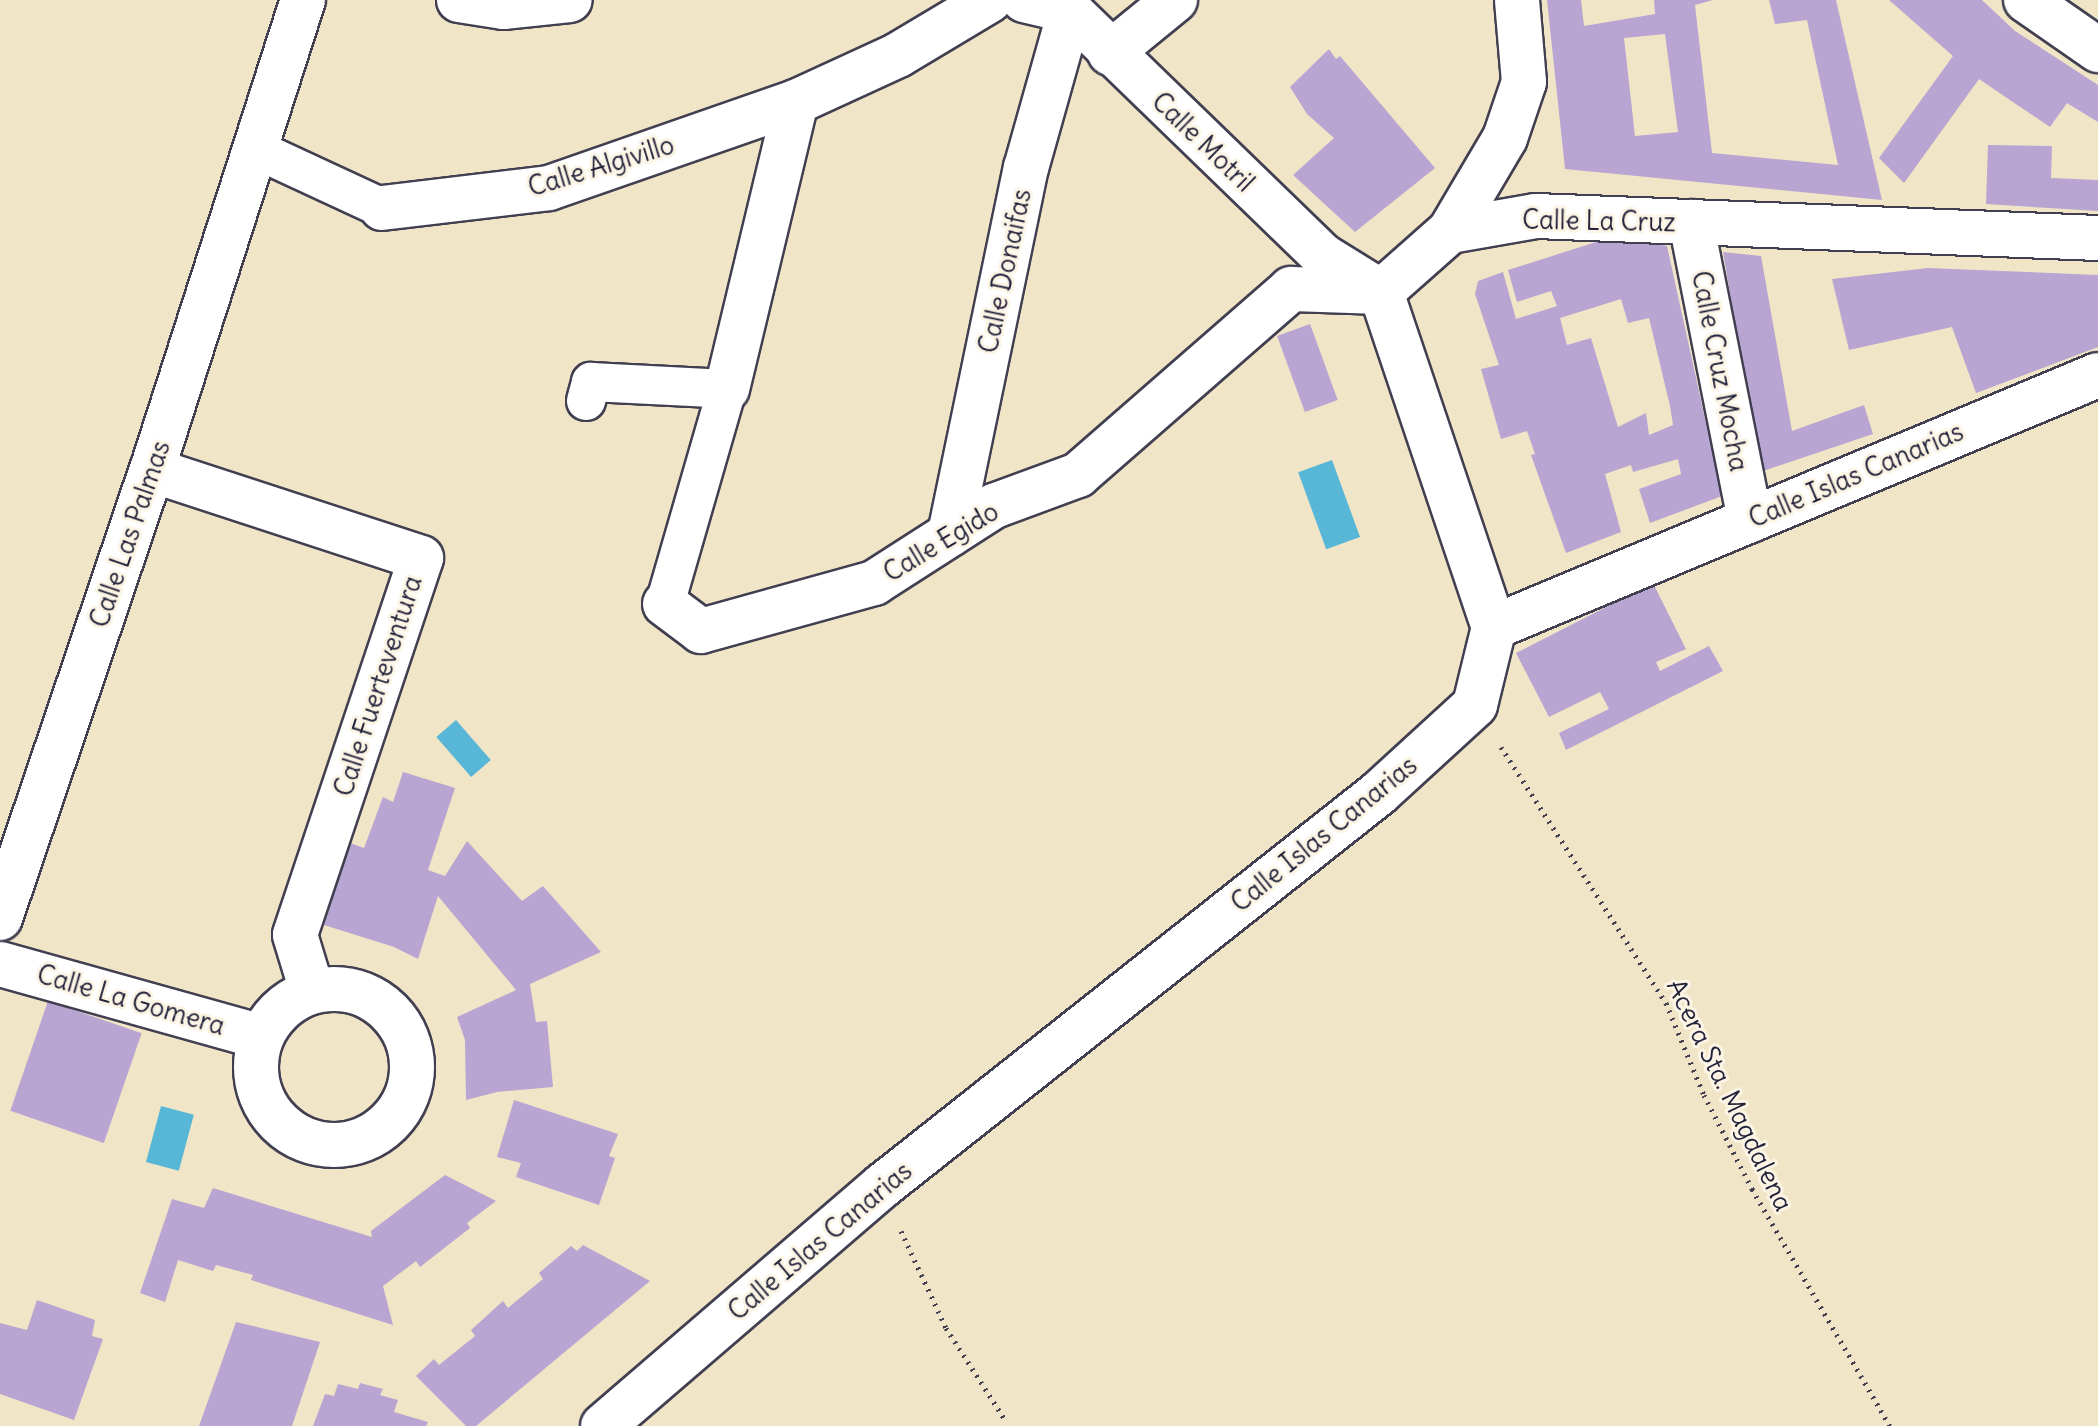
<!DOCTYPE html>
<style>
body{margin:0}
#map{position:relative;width:2098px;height:1426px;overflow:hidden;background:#f1e5c8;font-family:Delius,sans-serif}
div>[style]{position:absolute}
.water>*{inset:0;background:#58b6d7;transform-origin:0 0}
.building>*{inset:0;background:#b8a5d1;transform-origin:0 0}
.path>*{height:5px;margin-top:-2.5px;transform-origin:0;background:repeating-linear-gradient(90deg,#413f50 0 2px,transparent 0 8px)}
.roads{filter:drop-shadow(2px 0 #413f50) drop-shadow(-2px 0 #413f50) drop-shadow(0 2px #413f50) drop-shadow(0 -2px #413f50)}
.pedestrian>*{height:38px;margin:-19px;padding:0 19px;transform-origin:19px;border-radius:19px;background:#fff}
.minor>*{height:44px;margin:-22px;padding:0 22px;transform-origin:22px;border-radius:22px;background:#fff}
.minor>.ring{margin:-22px;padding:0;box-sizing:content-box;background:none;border:44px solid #fff;border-radius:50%}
.tertiary>*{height:44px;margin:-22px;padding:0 22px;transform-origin:22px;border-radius:22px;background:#fff}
span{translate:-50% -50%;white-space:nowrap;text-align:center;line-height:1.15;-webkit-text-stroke:6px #fcf5e5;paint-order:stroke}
.street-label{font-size:26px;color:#22223b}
</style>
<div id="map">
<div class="water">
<div style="left:1332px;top:460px;width:82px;height:36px;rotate:70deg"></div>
<div style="left:456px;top:720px;width:53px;height:26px;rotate:49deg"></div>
<div style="left:161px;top:1106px;width:34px;height:58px;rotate:15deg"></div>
</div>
<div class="building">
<div style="clip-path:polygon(evenodd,1547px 0,1581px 0,1584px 26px,1655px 14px,1654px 0,1713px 0,1695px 5px,1712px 153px,1838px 165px,1807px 20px,1775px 24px,1769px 0,1836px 0,1882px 200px,1565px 169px,1547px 0,1665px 34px,1678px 132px,1635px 136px,1624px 38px,1665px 34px)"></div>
<div style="clip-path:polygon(1889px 0,1982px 0,2015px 31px,2098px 85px,2098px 122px,2067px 103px,2050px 127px,1979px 79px,1904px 183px,1879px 158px,1953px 56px)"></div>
<div style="clip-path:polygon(1329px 49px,1336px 59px,1340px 56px,1435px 168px,1355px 232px,1293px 175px,1334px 138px,1307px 114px,1290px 87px)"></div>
<div style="clip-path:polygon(1988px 145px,2052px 146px,2051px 178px,2098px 180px,2098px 211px,1986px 204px)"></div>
<div style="clip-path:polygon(evenodd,1612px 237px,1667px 246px,1722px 496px,1650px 523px,1639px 489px,1681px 474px,1678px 459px,1633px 472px,1631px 465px,1605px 474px,1621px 532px,1566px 553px,1531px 455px,1535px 454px,1527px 431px,1501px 439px,1481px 369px,1499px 365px,1475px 294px,1478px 281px,1503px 272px,1516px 319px,1557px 306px,1551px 291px,1517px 302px,1508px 270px,1612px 237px,1621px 299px,1628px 323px,1649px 318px,1670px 406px,1687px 402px,1670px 406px,1673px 425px,1649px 435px,1646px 413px,1618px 427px,1591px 338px,1567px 345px,1560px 318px,1621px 299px)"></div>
<div style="clip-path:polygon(1723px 252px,1761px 256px,1792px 431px,1864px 405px,1873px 434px,1760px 472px)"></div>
<div style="clip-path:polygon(1928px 268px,2098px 275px,2098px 347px,1976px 393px,1952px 327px,1849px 350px,1832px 279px)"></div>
<div style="left:1310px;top:324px;width:81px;height:35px;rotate:70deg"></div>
<div style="clip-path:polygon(1653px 583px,1686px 649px,1656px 662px,1660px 671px,1709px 646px,1723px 671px,1566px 750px,1559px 733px,1609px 709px,1600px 692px,1549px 717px,1516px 653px)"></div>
<div style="clip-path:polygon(403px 772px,455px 788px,428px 870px,445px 876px,467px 841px,522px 901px,543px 886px,601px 952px,530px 984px,536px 1022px,547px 1021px,553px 1087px,497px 1092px,466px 1100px,465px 1040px,457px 1017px,516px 990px,438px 896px,418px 959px,394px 947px,324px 925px,350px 843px,364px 848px,383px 797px,393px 802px)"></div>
<div style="left:48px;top:1001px;width:99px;height:116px;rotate:19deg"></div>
<div style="clip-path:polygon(514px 1100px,618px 1134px,609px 1156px,615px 1158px,599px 1205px,516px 1177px,521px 1163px,497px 1157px)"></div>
<div style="clip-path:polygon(445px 1175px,496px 1201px,467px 1223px,470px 1228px,420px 1267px,416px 1261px,383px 1286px,393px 1325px,251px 1280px,253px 1275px,216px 1265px,213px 1271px,178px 1260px,165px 1302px,140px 1293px,172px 1199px,204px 1208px,213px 1188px,372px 1237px,371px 1231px)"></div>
<div style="clip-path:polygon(583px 1245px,650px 1281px,476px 1426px,466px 1426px,416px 1376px,434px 1359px,439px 1365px,475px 1336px,471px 1330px,503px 1301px,508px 1308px,515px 1302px,543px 1279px,539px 1273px,571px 1246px,577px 1251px)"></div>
<div style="clip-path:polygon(37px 1300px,95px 1320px,92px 1336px,103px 1339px,74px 1420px,0 1394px,0 1323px,27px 1330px)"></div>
<div style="clip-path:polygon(236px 1322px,320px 1342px,292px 1426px,199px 1426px)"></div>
<div style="clip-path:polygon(360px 1383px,383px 1389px,380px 1395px,398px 1400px,394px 1412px,428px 1422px,426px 1426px,313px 1426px,325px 1394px,334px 1396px,338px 1384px,358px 1389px)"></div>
</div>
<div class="path">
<div style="left:1501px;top:747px;width:305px;rotate:57.2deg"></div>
<div style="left:1666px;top:1003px;width:100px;rotate:67.6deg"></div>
<div style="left:1704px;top:1095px;width:106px;rotate:62.9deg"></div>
<div style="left:1752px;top:1189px;width:274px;rotate:59.8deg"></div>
<div style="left:901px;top:1231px;width:107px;rotate:65.1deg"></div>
<div style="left:946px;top:1328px;width:111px;rotate:57.2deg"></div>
</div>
<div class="roads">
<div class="pedestrian">
<div style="left:253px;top:148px;width:142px;rotate:24.9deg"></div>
<div style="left:586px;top:401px;width:20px;rotate:-75deg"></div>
<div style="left:591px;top:382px;width:136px;rotate:2.9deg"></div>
<div style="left:727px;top:389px;width:224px;rotate:106.1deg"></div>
</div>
<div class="minor">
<div style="left:2026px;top:0;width:88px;rotate:34.8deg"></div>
<div style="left:1110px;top:53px;width:84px;rotate:-39.2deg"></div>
<div style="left:382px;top:208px;width:168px;rotate:-6.8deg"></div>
<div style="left:549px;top:188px;width:262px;rotate:-19.2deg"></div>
<div style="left:796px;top:102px;width:112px;rotate:-24.7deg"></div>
<div style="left:898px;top:55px;width:107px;rotate:-30.9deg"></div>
<div style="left:1691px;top:222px;width:304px;rotate:78.8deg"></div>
<div style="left:727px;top:389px;width:295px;rotate:-76.5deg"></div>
<div style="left:152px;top:470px;width:283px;rotate:18.1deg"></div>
<div style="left:421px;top:558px;width:397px;rotate:108.5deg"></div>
<div style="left:295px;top:935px;width:59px;rotate:73.1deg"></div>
<div style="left:950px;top:534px;width:374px;rotate:-78.3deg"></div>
<div style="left:1026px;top:168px;width:163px;rotate:-74.3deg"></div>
<div style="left:665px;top:604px;width:45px;rotate:36.9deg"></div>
<div style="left:701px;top:631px;width:180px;rotate:-15.5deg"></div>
<div style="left:874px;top:583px;width:143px;rotate:-32.7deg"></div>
<div style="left:994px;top:506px;width:90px;rotate:-20.3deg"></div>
<div style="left:1078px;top:475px;width:283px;rotate:-41.1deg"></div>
<div style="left:1291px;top:289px;width:90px;rotate:1.9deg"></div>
<div style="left:0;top:918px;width:473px;rotate:-71.3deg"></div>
<div style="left:152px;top:470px;width:494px;rotate:-72.2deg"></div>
<div style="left:0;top:964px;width:271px;rotate:15.6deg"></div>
<div class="ring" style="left:256px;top:989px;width:112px;height:112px"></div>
</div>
<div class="tertiary">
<div style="left:459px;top:0;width:45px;rotate:9deg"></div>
<div style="left:503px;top:7px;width:67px;rotate:-6deg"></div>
<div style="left:1024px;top:0;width:47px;rotate:13.4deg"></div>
<div style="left:1070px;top:11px;width:352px;rotate:44.1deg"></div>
<div style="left:1323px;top:256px;width:68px;rotate:31.8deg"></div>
<div style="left:1450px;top:231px;width:108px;rotate:-59.4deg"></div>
<div style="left:1505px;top:138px;width:59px;rotate:-71.3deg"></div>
<div style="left:1524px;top:82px;width:82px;rotate:-94.9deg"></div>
<div style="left:1381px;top:292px;width:92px;rotate:-41.5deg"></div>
<div style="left:1450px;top:231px;width:87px;rotate:-9.9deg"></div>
<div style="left:1536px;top:216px;width:562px;rotate:2.24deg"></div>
<div style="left:1381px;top:292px;width:354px;rotate:71.4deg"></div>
<div style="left:1494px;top:627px;width:654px;rotate:-22.65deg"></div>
<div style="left:603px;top:1426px;width:368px;rotate:-40.7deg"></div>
<div style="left:882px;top:1186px;width:634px;rotate:-38.33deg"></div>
<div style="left:1379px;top:793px;width:130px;rotate:-42.5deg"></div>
<div style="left:1475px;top:705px;width:80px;rotate:-76.3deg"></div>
</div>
</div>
<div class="street-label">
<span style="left:1203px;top:142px;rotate:44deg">Calle Motril</span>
<span style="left:601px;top:166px;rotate:-17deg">Calle Algivillo</span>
<span style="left:1599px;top:221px;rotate:1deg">Calle La Cruz</span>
<span style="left:1005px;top:271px;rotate:-78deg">Calle Donaifas</span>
<span style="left:1720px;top:371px;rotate:79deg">Calle Cruz Mocha</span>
<span style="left:1856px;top:475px;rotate:-23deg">Calle Islas Canarias</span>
<span style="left:130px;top:534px;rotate:-71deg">Calle Las Palmas</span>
<span style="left:941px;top:542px;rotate:-31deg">Calle Egido</span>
<span style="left:378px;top:686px;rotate:-72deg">Calle Fuerteventura</span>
<span style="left:1324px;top:834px;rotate:-39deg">Calle Islas Canarias</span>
<span style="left:131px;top:1000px;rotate:16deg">Calle La Gomera</span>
<span style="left:1730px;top:1095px;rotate:64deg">Acera Sta. Magdalena</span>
<span style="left:820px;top:1241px;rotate:-40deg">Calle Islas Canarias</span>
</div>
</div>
